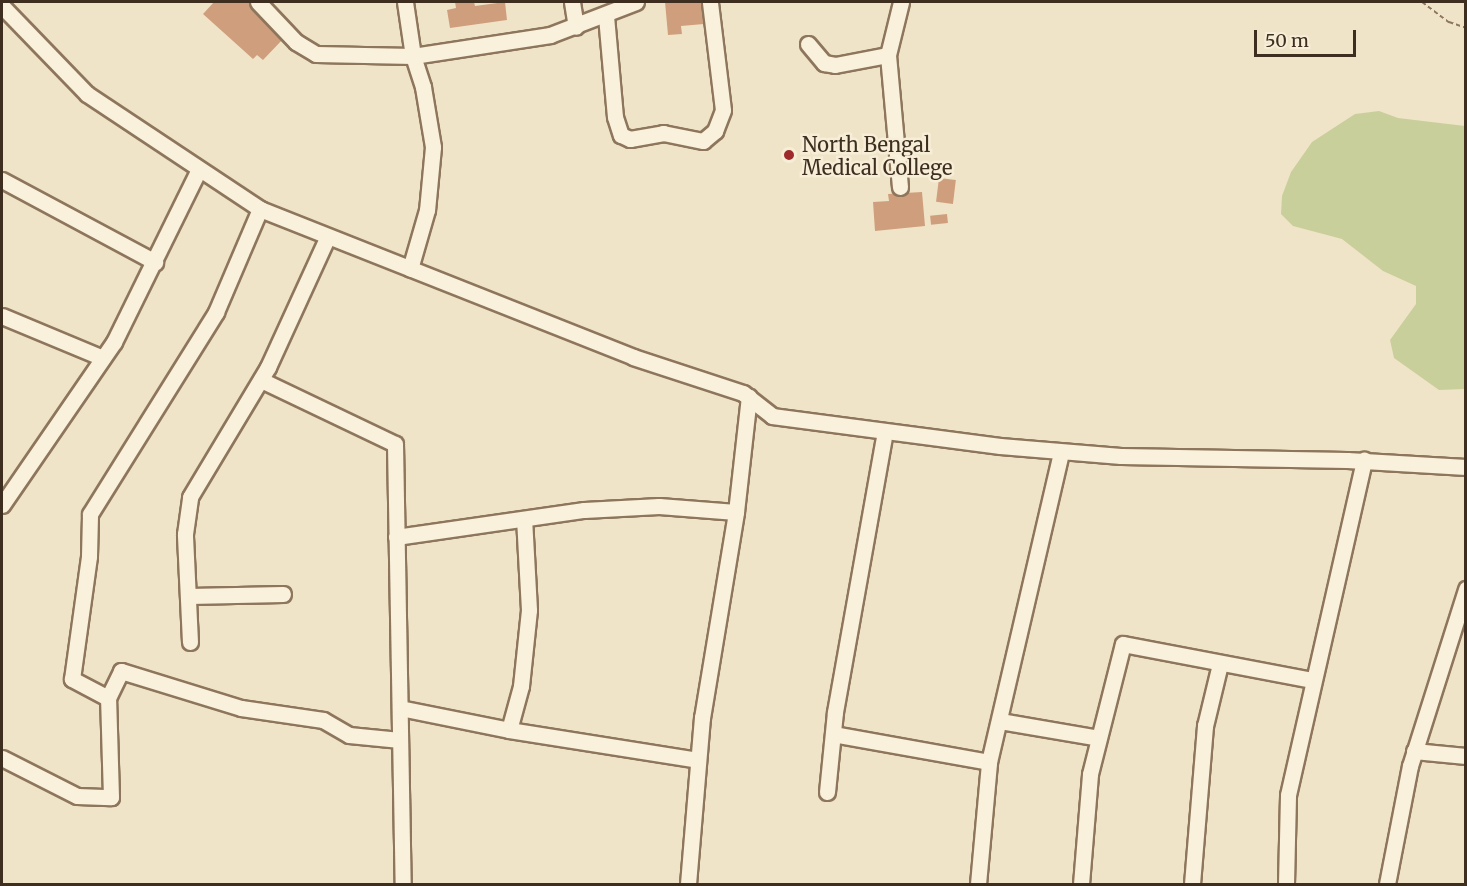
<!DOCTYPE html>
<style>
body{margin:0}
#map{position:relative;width:1467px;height:886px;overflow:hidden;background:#f0e4c8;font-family:Merriweather,serif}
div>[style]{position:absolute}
.green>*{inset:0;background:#c9cf9b}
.building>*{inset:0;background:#cf9f7d;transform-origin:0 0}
.path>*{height:2px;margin-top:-1px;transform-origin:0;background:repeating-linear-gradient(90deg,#8d765c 0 4.5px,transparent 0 7.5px)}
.roads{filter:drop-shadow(2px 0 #8d765c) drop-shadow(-2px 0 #8d765c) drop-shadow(0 2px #8d765c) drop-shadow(0 -2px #8d765c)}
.minor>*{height:15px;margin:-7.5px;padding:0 7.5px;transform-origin:7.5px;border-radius:7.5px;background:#faf1dc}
.dots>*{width:16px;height:16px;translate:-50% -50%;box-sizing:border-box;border:3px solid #f7eed8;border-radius:50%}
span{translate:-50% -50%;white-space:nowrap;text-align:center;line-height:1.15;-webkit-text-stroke:5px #f7eed8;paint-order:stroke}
.poi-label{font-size:20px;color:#3d2e20}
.left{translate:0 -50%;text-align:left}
.frame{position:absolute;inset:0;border:3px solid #3d2e20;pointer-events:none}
.scale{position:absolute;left:1254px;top:30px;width:102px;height:27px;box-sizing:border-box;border:3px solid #3d2e20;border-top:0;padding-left:8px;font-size:18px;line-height:21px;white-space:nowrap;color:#3d2e20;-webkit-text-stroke:4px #f7eed8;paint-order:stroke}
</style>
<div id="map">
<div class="green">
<div style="clip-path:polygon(1379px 111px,1398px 118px,1465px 126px,1465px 389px,1439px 390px,1394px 358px,1390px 340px,1416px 304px,1416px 286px,1383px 271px,1342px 239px,1293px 226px,1281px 214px,1282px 196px,1291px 172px,1312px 142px,1355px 114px)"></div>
</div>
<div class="building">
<div style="clip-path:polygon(214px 2px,250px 2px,280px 28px,284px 38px,263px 60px,257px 55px,253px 59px,203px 14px)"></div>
<div style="clip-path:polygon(455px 2px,474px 2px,475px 6px,505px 2px,507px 20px,450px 28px,447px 10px,456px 8px)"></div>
<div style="clip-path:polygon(665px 2px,702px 2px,704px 24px,681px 26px,682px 34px,668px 35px)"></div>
<div style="left:939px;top:178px;width:17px;height:24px;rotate:7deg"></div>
<div style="clip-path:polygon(922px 192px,925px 226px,875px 231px,873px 202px,889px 201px,888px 194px)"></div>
<div style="left:947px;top:214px;width:9px;height:17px;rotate:84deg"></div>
</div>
<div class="path">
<div style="left:1422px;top:2px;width:34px;rotate:37deg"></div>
<div style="left:1449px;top:22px;width:18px;rotate:19deg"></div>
</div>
<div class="roads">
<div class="minor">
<div style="left:258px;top:2px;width:55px;rotate:46.5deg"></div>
<div style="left:296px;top:42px;width:23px;rotate:31deg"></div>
<div style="left:316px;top:54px;width:97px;rotate:1.2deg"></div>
<div style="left:413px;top:56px;width:33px;rotate:72deg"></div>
<div style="left:423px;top:87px;width:61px;rotate:80.5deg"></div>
<div style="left:433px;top:147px;width:63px;rotate:95.4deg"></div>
<div style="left:427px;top:210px;width:61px;rotate:106.1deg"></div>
<div style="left:405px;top:2px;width:55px;rotate:81.6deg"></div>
<div style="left:413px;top:56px;width:139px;rotate:-8.7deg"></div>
<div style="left:550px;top:35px;width:92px;rotate:-21deg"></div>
<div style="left:572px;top:2px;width:25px;rotate:81deg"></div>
<div style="left:2px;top:6px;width:122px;rotate:46deg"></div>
<div style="left:87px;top:94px;width:208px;rotate:33.6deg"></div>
<div style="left:260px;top:209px;width:401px;rotate:21.6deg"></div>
<div style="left:633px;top:357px;width:116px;rotate:18.1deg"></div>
<div style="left:743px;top:393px;width:37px;rotate:38deg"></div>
<div style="left:772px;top:416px;width:230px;rotate:7.5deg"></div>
<div style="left:1000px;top:446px;width:121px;rotate:4.7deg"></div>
<div style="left:1121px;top:456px;width:226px;rotate:1deg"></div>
<div style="left:1347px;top:460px;width:119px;rotate:3.4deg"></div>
<div style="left:606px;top:16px;width:101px;rotate:84.9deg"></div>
<div style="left:615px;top:117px;width:19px;rotate:72deg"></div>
<div style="left:621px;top:135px;width:10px;rotate:24deg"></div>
<div style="left:630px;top:139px;width:34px;rotate:-10deg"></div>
<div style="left:663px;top:133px;width:41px;rotate:11.3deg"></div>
<div style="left:703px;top:141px;width:16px;rotate:-40deg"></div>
<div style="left:715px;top:131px;width:22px;rotate:-69deg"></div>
<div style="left:723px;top:110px;width:109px;rotate:-96.9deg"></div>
<div style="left:808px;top:44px;width:25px;rotate:50deg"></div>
<div style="left:824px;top:63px;width:11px;rotate:10deg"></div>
<div style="left:835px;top:65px;width:54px;rotate:-10.7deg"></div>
<div style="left:2px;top:180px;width:174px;rotate:28.2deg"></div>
<div style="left:900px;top:187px;width:133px;rotate:-95.2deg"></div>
<div style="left:888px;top:55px;width:55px;rotate:-76.2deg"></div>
<div style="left:2px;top:316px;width:109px;rotate:22.6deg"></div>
<div style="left:261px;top:380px;width:148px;rotate:25.5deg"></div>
<div style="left:395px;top:444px;width:440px;rotate:89deg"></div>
<div style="left:2px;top:505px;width:198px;rotate:-55.5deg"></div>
<div style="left:114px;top:342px;width:191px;rotate:-63.8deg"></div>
<div style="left:396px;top:537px;width:190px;rotate:-8.2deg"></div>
<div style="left:584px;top:510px;width:75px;rotate:-3.1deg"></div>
<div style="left:659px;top:506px;width:77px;rotate:4.5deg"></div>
<div style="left:189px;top:596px;width:94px;rotate:-1.2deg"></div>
<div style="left:190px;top:642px;width:108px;rotate:-92.7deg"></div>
<div style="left:185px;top:534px;width:37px;rotate:-82deg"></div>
<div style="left:190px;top:497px;width:152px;rotate:-59deg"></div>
<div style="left:268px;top:367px;width:142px;rotate:-65.4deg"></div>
<div style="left:108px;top:698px;width:41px;rotate:-152.2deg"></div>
<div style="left:72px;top:679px;width:124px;rotate:-82.1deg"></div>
<div style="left:89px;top:556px;width:42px;rotate:-88.6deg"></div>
<div style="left:90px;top:514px;width:238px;rotate:-58deg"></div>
<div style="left:216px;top:312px;width:112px;rotate:-66.9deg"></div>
<div style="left:400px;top:708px;width:111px;rotate:11.4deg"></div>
<div style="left:509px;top:730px;width:191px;rotate:9deg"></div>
<div style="left:1000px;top:721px;width:100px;rotate:9.7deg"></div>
<div style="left:509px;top:730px;width:46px;rotate:-74.7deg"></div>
<div style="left:521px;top:686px;width:76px;rotate:-84deg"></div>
<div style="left:529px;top:610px;width:91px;rotate:-93.1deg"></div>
<div style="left:833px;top:734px;width:158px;rotate:10.2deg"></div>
<div style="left:1414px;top:751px;width:52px;rotate:5.5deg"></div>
<div style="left:2px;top:758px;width:84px;rotate:26.9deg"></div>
<div style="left:77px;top:796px;width:34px;rotate:2deg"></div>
<div style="left:111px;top:797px;width:99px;rotate:-91.7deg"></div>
<div style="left:108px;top:698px;width:30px;rotate:-64deg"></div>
<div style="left:121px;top:671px;width:126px;rotate:17.1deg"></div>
<div style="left:241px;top:708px;width:83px;rotate:8.3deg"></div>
<div style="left:323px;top:720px;width:30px;rotate:30deg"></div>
<div style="left:349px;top:735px;width:51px;rotate:5.6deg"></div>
<div style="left:827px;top:792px;width:80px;rotate:-84.3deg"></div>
<div style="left:835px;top:712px;width:284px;rotate:-79.9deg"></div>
<div style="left:688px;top:884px;width:167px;rotate:-85.2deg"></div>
<div style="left:702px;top:718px;width:209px;rotate:-80.6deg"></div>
<div style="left:736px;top:512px;width:116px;rotate:-83.6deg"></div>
<div style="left:978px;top:884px;width:122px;rotate:-84.8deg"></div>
<div style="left:989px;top:762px;width:318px;rotate:-76.9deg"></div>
<div style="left:1081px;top:884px;width:110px;rotate:-85.3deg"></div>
<div style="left:1090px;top:774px;width:134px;rotate:-75.8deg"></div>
<div style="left:1123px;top:644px;width:191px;rotate:10.8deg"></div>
<div style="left:1192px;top:884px;width:159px;rotate:-85.3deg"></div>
<div style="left:1205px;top:726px;width:64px;rotate:-76.4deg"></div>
<div style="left:1286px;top:884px;width:89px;rotate:-88.7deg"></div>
<div style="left:1288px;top:795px;width:344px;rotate:-77.2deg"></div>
<div style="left:1387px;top:884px;width:120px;rotate:-79deg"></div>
<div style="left:1410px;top:766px;width:186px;rotate:-72.4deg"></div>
</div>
</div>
<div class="dots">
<div style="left:789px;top:155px;background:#9e2a2b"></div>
</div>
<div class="poi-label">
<span class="left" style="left:802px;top:156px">North Bengal<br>Medical College</span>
</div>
<div class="frame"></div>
<div class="scale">50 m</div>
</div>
